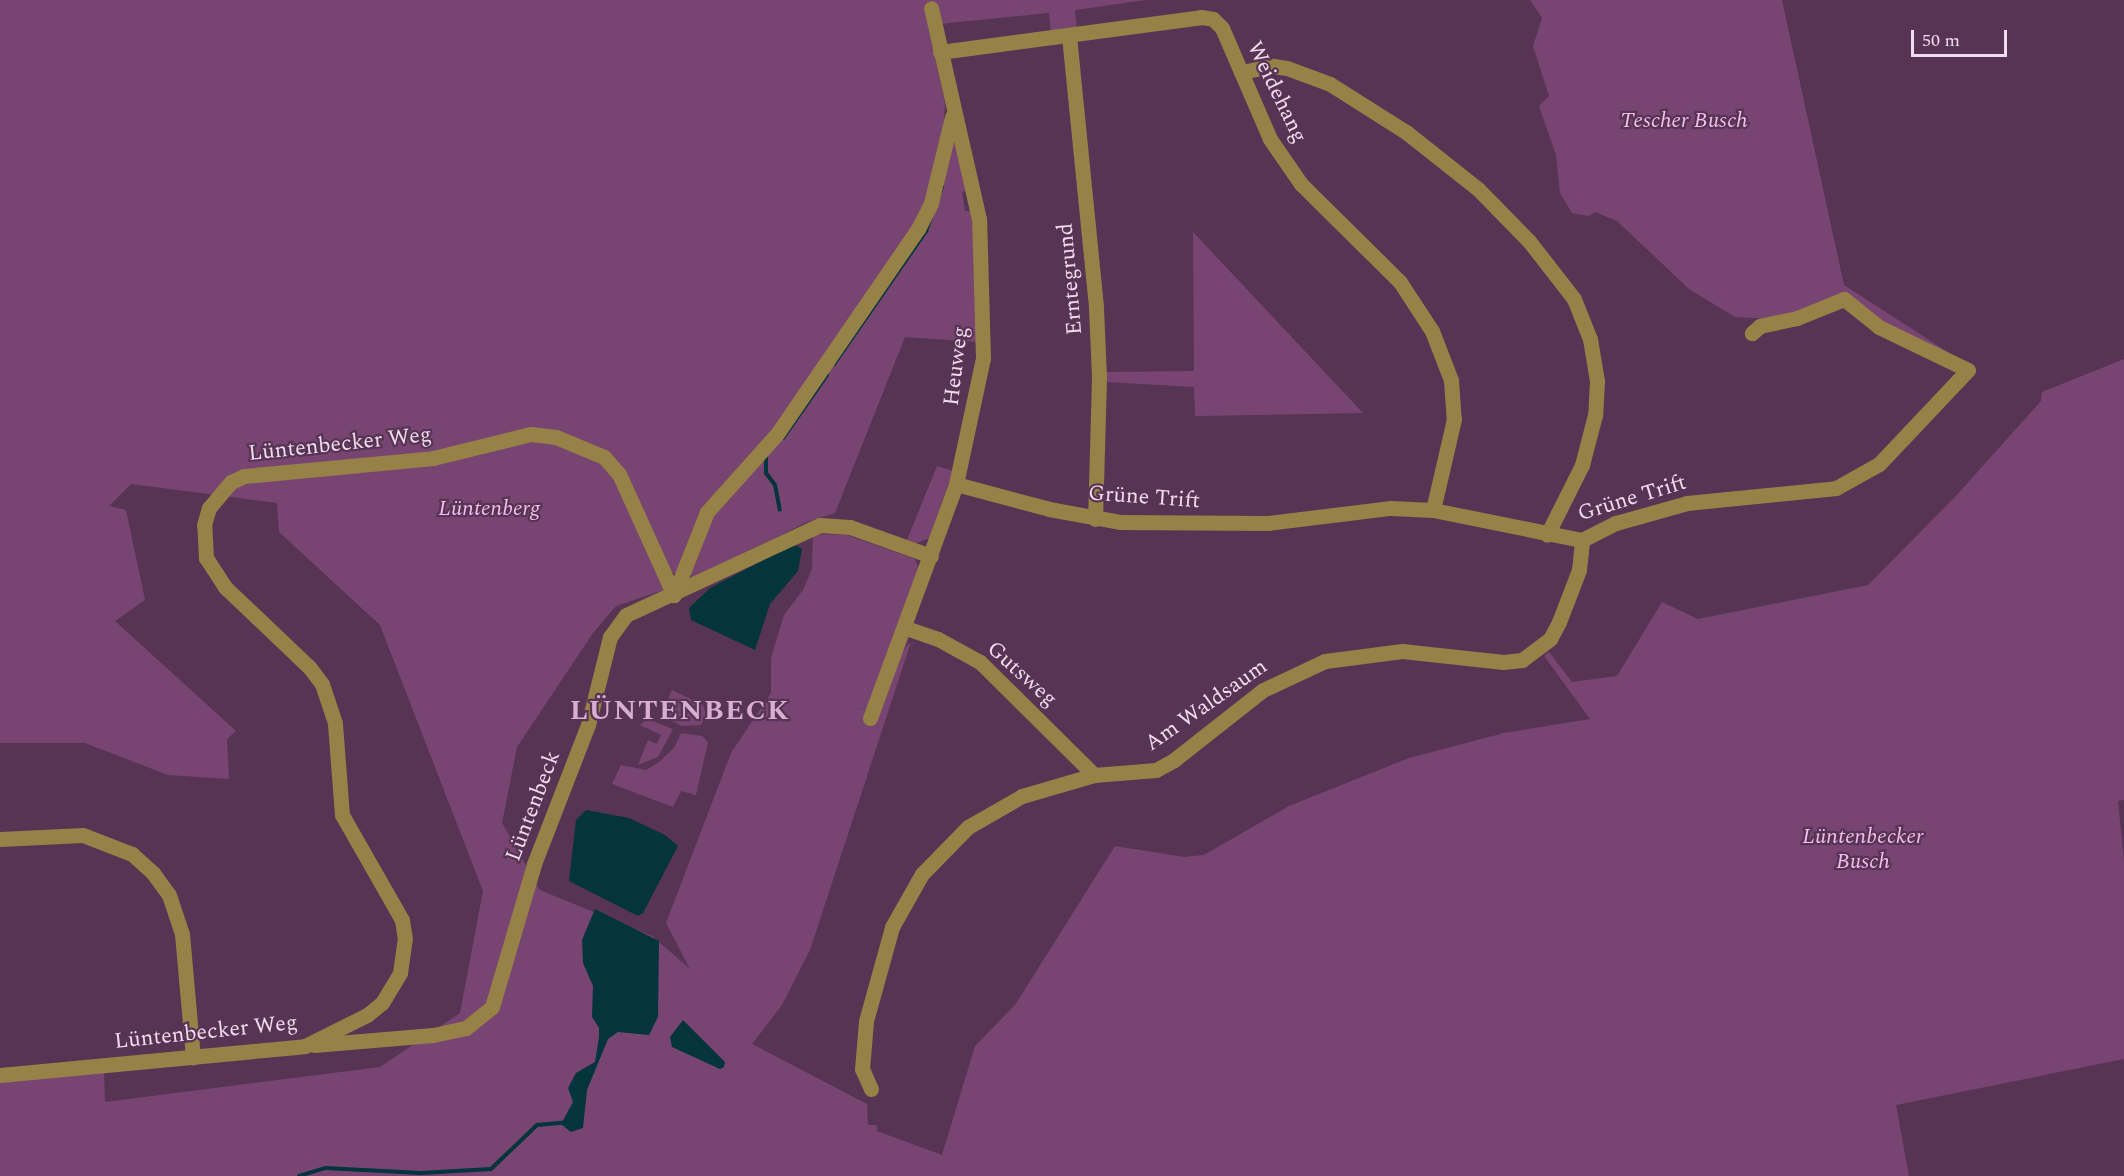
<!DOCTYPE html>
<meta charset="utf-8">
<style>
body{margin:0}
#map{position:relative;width:2124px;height:1176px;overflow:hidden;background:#573454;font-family:Spectral,serif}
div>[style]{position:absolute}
.green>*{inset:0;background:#784573}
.water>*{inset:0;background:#04343c}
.stream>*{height:4px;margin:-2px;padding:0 2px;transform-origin:2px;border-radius:2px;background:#04343c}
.minor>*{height:15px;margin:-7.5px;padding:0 7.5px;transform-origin:7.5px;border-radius:7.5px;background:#968146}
span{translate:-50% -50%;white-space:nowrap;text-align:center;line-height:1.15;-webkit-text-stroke:4.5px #573454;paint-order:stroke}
.street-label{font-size:22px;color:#f1dbee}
.park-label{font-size:22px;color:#f5bcee;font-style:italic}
.district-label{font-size:28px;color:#d9aed3;font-weight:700;letter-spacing:1.5px}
.scale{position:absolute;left:1911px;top:30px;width:96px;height:27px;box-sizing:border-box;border:3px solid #f1dbee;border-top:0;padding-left:8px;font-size:18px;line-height:21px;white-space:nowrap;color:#f1dbee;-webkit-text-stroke:4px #573454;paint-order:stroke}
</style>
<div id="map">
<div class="green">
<div style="clip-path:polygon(0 0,1146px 0,1075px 10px,1077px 30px,1051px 33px,1049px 13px,939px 24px,924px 7px,945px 104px,944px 120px,936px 171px,918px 221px,773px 430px,718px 490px,678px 574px,669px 572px,664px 590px,616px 606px,593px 633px,517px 747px,502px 823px,540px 890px,652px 936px,690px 969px,666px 923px,731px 753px,771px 693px,771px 658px,784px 615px,803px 590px,812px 569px,813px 534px,847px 535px,915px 559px,918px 567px,872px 712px,855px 707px,878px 715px,901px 655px,908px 644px,916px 643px,910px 645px,810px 950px,782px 1005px,752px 1044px,867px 1104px,868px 1125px,877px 1125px,877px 1131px,942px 1155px,975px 1046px,1015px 1005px,1115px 846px,1184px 857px,1204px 855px,1289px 806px,1409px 758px,1504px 733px,1590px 719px,1544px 656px,1549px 652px,1572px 682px,1617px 676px,1662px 602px,1698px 619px,1868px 585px,1955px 497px,2041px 401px,2042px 392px,2124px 359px,2124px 800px,2118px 801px,2124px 861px,2124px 1059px,1896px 1105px,1909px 1176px,0 1176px,0 1081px,104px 1071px,105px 1102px,380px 1067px,460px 1013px,483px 891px,380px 625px,279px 532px,277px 503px,131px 484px,109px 506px,126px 510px,145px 600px,115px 621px,236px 731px,227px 739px,229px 779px,168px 775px,85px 743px,0 743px)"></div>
<div style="clip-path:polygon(1530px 0,1782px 0,1844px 285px,1954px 356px,1881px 324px,1858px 301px,1774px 319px,1735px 317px,1689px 289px,1617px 221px,1595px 212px,1589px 216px,1572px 213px,1560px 193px,1556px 155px,1539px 106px,1549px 96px,1533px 46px,1542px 18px)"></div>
<div style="clip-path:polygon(955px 143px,968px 190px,962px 192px,965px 211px,971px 211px,975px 240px,978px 342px,905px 337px,835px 513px,807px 522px,692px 579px,690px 573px,711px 517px,911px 248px,951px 144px)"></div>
<div style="clip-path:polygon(1193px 232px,1363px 413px,1195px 416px,1194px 387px,1107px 382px,1105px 372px,1194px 371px)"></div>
<div style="clip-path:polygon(937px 466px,953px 471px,929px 538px,917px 543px,907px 540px)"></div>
<div style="clip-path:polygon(672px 690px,703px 705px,706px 715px,701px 725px,682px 726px,661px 716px)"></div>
<div style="clip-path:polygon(647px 719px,673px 729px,658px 757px,638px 765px,648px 740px,657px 744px,661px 735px,640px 725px)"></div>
<div style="clip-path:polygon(681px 733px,702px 736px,708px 742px,696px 795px,681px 791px,673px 807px,612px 784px,621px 765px,646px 770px,659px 762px,674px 748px)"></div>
</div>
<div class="water">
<div style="clip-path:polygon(794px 544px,802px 549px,798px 571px,770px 604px,755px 650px,691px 620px,689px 608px,710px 588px)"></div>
<div style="clip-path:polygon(586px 810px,629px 818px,665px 835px,678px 846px,643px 913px,638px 916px,569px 881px,576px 820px)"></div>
<div style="clip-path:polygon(595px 909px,659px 941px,658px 1017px,649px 1035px,618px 1032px,608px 1039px,587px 1090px,583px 1128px,571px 1132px,561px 1124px,573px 1102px,568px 1088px,576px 1073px,595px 1062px,599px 1037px,599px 1028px,592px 1017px,593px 986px,583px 963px,582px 940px)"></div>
<div style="clip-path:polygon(683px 1020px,725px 1062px,724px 1067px,720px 1069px,672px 1047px,670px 1037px)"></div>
</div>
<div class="stream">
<div style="left:834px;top:364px;width:162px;rotate:-55.3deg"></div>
<div style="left:926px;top:231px;width:47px;rotate:-70deg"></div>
<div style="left:783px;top:438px;width:77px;rotate:-55.1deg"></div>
<div style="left:766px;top:457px;width:16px;rotate:90deg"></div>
<div style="left:766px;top:473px;width:15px;rotate:53deg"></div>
<div style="left:775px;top:485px;width:25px;rotate:79deg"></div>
<div style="left:299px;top:1176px;width:27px;rotate:-17deg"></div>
<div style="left:325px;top:1168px;width:96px;rotate:3deg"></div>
<div style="left:421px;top:1173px;width:70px;rotate:-3.3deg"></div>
<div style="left:491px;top:1169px;width:64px;rotate:-43.7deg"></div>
<div style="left:537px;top:1125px;width:25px;rotate:-5deg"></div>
</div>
<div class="minor">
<div style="left:1069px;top:36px;width:273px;rotate:84.3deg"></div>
<div style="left:1096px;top:308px;width:70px;rotate:87.5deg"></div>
<div style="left:1099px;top:378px;width:141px;rotate:91.6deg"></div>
<div style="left:940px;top:52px;width:263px;rotate:-7.6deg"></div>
<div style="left:1201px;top:17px;width:12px;rotate:9deg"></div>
<div style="left:1213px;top:19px;width:13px;rotate:45deg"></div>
<div style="left:1222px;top:28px;width:121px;rotate:66.6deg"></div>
<div style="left:1270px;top:139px;width:55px;rotate:55.4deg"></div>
<div style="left:1301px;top:184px;width:139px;rotate:44.7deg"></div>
<div style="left:1400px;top:282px;width:59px;rotate:56.9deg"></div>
<div style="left:1432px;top:331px;width:53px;rotate:68.8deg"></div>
<div style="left:1451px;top:380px;width:39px;rotate:86deg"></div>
<div style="left:1454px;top:419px;width:93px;rotate:103deg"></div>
<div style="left:1241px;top:72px;width:33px;rotate:-11deg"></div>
<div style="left:1273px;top:66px;width:14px;rotate:8deg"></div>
<div style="left:1287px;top:68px;width:46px;rotate:20.4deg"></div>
<div style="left:1330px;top:84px;width:90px;rotate:32.3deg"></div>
<div style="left:1406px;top:132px;width:92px;rotate:38.4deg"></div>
<div style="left:1478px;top:189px;width:73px;rotate:45.6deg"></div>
<div style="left:1529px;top:241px;width:73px;rotate:52.2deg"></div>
<div style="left:1574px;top:299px;width:43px;rotate:68.2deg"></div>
<div style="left:1590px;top:339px;width:43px;rotate:80.5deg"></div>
<div style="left:1597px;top:381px;width:34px;rotate:93deg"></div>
<div style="left:1595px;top:415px;width:52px;rotate:104.6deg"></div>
<div style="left:1582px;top:465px;width:78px;rotate:116.6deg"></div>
<div style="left:956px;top:484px;width:96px;rotate:15deg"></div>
<div style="left:1049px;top:509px;width:72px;rotate:10.4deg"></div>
<div style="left:1120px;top:522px;width:148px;rotate:0.4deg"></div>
<div style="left:1268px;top:523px;width:124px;rotate:-7deg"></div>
<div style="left:1391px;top:508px;width:42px;rotate:2.7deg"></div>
<div style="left:1433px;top:510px;width:152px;rotate:11.4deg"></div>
<div style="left:1582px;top:540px;width:38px;rotate:-27deg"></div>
<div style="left:1616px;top:523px;width:74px;rotate:-15.7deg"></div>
<div style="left:1687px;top:503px;width:150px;rotate:-5.7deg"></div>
<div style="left:1836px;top:488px;width:49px;rotate:-29.2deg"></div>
<div style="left:1879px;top:464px;width:129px;rotate:-46.6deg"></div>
<div style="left:1968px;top:370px;width:99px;rotate:-154.2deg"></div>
<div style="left:1879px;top:327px;width:45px;rotate:-141.3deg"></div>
<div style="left:1844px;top:299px;width:51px;rotate:158deg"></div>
<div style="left:1797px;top:318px;width:38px;rotate:168deg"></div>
<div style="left:1760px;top:326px;width:11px;rotate:139deg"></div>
<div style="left:674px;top:595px;width:89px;rotate:-68.3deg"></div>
<div style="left:707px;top:512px;width:105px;rotate:-48.1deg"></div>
<div style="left:777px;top:434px;width:249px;rotate:-55.5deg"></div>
<div style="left:918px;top:229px;width:29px;rotate:-63deg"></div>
<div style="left:931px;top:203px;width:89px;rotate:-76.3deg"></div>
<div style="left:906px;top:628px;width:34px;rotate:19deg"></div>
<div style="left:938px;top:639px;width:48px;rotate:28.7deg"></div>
<div style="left:980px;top:662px;width:161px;rotate:44.7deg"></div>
<div style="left:870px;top:718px;width:249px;rotate:-69.8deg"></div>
<div style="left:956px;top:484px;width:129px;rotate:-77.9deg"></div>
<div style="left:983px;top:358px;width:139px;rotate:-91.6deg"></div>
<div style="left:979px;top:219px;width:216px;rotate:-102.8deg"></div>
<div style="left:0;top:839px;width:83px;rotate:-2.8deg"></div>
<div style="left:83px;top:835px;width:53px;rotate:21.2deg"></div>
<div style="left:132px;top:854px;width:28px;rotate:42deg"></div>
<div style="left:153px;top:873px;width:27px;rotate:54deg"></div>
<div style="left:169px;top:895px;width:41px;rotate:71.6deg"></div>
<div style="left:182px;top:934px;width:124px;rotate:84.9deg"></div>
<div style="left:314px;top:1045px;width:119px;rotate:-4.8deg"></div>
<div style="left:433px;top:1035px;width:34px;rotate:-12deg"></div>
<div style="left:466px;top:1028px;width:33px;rotate:-39deg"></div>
<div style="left:492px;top:1007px;width:149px;rotate:-73.6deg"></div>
<div style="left:534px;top:864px;width:149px;rotate:-68.8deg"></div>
<div style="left:588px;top:725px;width:91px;rotate:-76deg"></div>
<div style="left:610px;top:637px;width:27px;rotate:-54deg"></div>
<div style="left:626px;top:615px;width:214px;rotate:-24.9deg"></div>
<div style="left:820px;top:525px;width:30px;rotate:4deg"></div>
<div style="left:850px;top:527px;width:86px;rotate:19.7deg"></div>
<div style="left:0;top:1075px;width:306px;rotate:-5.4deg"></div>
<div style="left:305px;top:1046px;width:69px;rotate:-26.6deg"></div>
<div style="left:367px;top:1015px;width:19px;rotate:-39deg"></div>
<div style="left:382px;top:1003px;width:35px;rotate:-59deg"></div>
<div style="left:400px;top:973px;width:34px;rotate:-82deg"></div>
<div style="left:405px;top:939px;width:19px;rotate:-99deg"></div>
<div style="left:402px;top:920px;width:121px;rotate:-119.7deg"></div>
<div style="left:342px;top:815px;width:92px;rotate:-94.4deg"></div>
<div style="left:335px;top:723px;width:41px;rotate:-108.4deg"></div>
<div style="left:322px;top:684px;width:20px;rotate:-127deg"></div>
<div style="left:310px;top:668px;width:117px;rotate:-136.4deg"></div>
<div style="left:225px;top:587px;width:35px;rotate:-123deg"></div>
<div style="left:206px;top:558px;width:33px;rotate:-93deg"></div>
<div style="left:204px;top:525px;width:18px;rotate:-74deg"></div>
<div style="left:209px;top:508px;width:34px;rotate:-50deg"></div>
<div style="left:231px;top:482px;width:14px;rotate:-25deg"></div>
<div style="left:244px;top:476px;width:190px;rotate:-5.4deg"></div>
<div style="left:433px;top:458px;width:101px;rotate:-13.8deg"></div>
<div style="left:531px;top:434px;width:25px;rotate:7deg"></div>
<div style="left:556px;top:437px;width:52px;rotate:22.6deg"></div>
<div style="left:604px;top:457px;width:23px;rotate:49deg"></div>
<div style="left:619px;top:474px;width:133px;rotate:65.6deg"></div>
<div style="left:871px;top:1089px;width:22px;rotate:-114deg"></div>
<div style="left:862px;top:1069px;width:48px;rotate:-85.2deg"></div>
<div style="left:866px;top:1021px;width:98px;rotate:-74.5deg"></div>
<div style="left:892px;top:927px;width:61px;rotate:-60.5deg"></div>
<div style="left:922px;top:874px;width:66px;rotate:-45.6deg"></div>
<div style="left:968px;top:827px;width:62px;rotate:-29.9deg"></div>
<div style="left:1022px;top:796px;width:75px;rotate:-16.3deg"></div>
<div style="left:1094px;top:775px;width:62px;rotate:-4.6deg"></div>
<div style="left:1156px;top:770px;width:21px;rotate:-29deg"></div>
<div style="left:1174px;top:760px;width:113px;rotate:-38.2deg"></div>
<div style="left:1263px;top:690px;width:68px;rotate:-25.1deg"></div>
<div style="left:1325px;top:661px;width:78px;rotate:-7.4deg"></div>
<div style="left:1402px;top:651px;width:102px;rotate:6.2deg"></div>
<div style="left:1503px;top:662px;width:19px;rotate:-6deg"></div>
<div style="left:1522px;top:660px;width:35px;rotate:-37deg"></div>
<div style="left:1550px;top:639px;width:19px;rotate:-62deg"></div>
<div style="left:1559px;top:622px;width:56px;rotate:-69deg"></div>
<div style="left:1579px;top:570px;width:30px;rotate:-84deg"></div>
</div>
<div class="street-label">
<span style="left:1277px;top:92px;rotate:64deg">Weidehang</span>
<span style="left:1070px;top:279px;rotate:-95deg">Erntegrund</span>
<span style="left:956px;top:366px;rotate:-83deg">Heuweg</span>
<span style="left:340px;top:444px;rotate:-6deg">Lüntenbecker Weg</span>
<span style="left:1144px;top:497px;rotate:4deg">Grüne Trift</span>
<span style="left:1632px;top:498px;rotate:-17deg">Grüne Trift</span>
<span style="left:1022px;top:674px;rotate:42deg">Gutsweg</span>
<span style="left:1206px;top:705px;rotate:-35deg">Am Waldsaum</span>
<span style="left:533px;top:806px;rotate:-69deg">Lüntenbeck</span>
<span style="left:206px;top:1032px;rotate:-6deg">Lüntenbecker Weg</span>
</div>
<div class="park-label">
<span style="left:1684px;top:121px">Tescher Busch</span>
<span style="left:489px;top:509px">Lüntenberg</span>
<span style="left:1863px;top:849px">Lüntenbecker<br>Busch</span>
</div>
<div class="district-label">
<span style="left:680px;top:711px">LÜNTENBECK</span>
</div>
<div class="scale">50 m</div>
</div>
